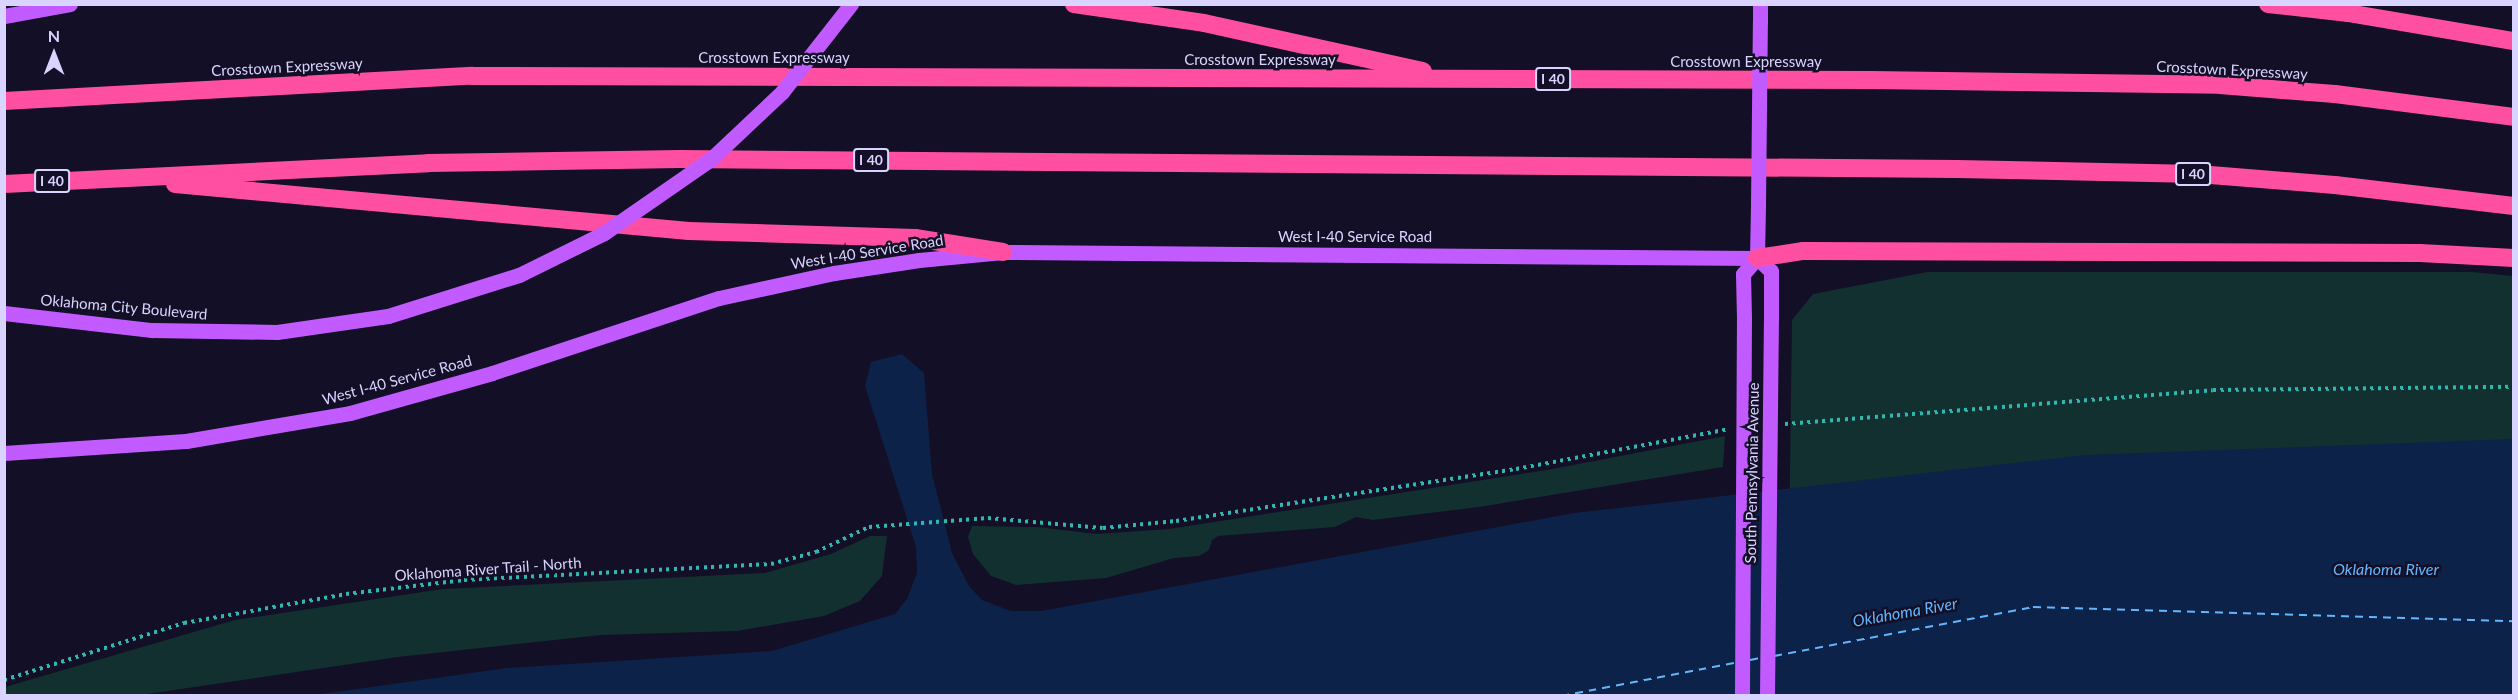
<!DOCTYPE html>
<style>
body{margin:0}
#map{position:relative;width:2518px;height:700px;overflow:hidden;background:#130f26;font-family:Lato,sans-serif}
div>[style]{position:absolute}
.green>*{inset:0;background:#12302f}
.water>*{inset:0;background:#0c2248}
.ferry>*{height:1.5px;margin-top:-0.75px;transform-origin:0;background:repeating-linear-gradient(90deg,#62b6ff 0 8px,transparent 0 14px)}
.path>*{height:4px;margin-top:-2px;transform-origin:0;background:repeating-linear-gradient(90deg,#2fb8b0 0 3px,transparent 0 7.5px)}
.major>*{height:15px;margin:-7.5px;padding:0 7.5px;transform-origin:7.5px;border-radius:7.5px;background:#c25bff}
.highway>*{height:18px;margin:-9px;padding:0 9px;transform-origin:9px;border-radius:9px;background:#ff4fa3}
.major-bridge>*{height:15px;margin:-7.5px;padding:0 7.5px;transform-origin:7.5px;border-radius:7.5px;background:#c25bff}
span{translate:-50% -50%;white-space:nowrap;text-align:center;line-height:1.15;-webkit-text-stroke:5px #130f26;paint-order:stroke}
.shield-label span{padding:2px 4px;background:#130f26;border:2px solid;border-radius:4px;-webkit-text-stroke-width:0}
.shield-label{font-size:14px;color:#d9d4ff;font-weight:700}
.street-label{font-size:15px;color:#d9d4ff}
.water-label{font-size:16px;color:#62b6ff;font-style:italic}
.frame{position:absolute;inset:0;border:6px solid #d9d4ff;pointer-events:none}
.north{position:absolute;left:24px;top:24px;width:60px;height:60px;-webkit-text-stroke:4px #130f26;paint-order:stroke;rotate:0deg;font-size:16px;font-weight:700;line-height:24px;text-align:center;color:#d9d4ff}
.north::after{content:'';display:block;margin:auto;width:21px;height:27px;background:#d9d4ff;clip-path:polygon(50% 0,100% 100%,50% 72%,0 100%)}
</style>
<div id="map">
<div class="green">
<div style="clip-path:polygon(1927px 272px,2472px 272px,2513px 276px,2513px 695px,1787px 696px,1792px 320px,1813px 294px)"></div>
<div style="clip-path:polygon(1725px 436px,1723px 467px,1479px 507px,1373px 520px,1356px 517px,1335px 527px,1218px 536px,1212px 540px,1209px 550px,1199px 556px,1174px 558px,1106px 578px,1016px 585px,991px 576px,973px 554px,968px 537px,972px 526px,1037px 527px,1097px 534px,1169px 529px,1547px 470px)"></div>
<div style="clip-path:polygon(870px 536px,887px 536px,882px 576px,860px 601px,824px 616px,737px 631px,601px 635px,398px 657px,140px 695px,5px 695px,5px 687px,235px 620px,443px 589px,765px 573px,831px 554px)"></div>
</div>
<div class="water">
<div style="clip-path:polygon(902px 354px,924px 373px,932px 474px,952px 553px,969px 586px,982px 600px,1011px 611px,1041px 611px,1574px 513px,2085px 455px,2513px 439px,2513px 695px,307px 696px,507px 668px,772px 651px,895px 614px,907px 599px,917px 573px,916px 547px,865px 386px,871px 362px)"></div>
</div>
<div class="ferry">
<div style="left:1774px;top:656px;width:264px;rotate:-10.7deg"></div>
<div style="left:2033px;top:607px;width:481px;rotate:1.7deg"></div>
<div style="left:1750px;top:660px;width:10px;rotate:-11deg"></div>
<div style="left:1561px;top:696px;width:176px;rotate:-10.8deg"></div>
</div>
<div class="path">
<div style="left:1785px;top:424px;width:429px;rotate:-4.5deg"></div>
<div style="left:2213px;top:390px;width:301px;rotate:-0.6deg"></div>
<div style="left:4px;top:680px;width:189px;rotate:-17.6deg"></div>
<div style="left:184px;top:623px;width:165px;rotate:-10.1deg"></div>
<div style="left:346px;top:594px;width:119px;rotate:-6.8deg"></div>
<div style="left:464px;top:580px;width:307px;rotate:-3deg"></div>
<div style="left:771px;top:564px;width:47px;rotate:-14.9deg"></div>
<div style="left:816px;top:552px;width:59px;rotate:-25.3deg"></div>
<div style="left:869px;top:527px;width:119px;rotate:-4.3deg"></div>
<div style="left:988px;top:518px;width:115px;rotate:5deg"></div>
<div style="left:1103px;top:528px;width:73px;rotate:-5.5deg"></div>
<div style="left:1176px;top:521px;width:344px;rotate:-8.7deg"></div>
<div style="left:1516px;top:469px;width:217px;rotate:-10.6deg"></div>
</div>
<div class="major">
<div style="left:4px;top:16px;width:67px;rotate:-10.3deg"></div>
<div style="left:1760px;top:22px;width:18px;rotate:-90deg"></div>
<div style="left:1757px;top:258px;width:19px;rotate:43deg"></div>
<div style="left:1771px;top:271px;width:47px;rotate:90deg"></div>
<div style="left:4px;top:313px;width:149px;rotate:6.6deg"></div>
<div style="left:152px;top:330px;width:125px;rotate:0.9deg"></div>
<div style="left:277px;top:332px;width:112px;rotate:-8.2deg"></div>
<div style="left:388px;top:316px;width:137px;rotate:-17.4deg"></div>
<div style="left:1744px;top:318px;width:44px;rotate:-91.3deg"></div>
<div style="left:1743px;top:274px;width:21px;rotate:-49deg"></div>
<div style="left:1757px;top:258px;width:54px;rotate:-88.9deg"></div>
<div style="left:4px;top:453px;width:182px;rotate:-3.8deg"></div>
<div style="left:186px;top:441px;width:166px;rotate:-9.7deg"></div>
<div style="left:350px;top:413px;width:148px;rotate:-15.7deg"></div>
<div style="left:492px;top:373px;width:239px;rotate:-18.3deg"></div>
<div style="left:719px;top:298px;width:118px;rotate:-12.3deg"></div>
<div style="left:834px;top:273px;width:86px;rotate:-8.7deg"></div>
<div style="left:919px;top:260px;width:84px;rotate:-5.4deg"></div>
<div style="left:1003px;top:252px;width:754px;rotate:0.46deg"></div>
</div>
<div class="highway">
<div style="left:1074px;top:4px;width:131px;rotate:8.3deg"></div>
<div style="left:1204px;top:23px;width:224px;rotate:12.4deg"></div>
<div style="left:2268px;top:4px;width:81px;rotate:6.4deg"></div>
<div style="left:2348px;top:13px;width:168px;rotate:9.6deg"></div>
<div style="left:4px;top:101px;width:469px;rotate:-3.1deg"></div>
<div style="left:472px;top:76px;width:1399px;rotate:0.16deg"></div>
<div style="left:1871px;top:80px;width:349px;rotate:0.8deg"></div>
<div style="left:2220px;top:85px;width:115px;rotate:4.5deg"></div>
<div style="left:2335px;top:94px;width:180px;rotate:7.3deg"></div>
<div style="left:4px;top:184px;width:425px;rotate:-2.8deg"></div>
<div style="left:428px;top:163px;width:252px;rotate:-0.9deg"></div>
<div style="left:680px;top:159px;width:1277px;rotate:0.45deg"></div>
<div style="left:1957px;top:169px;width:241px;rotate:1.2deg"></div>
<div style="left:2198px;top:174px;width:137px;rotate:4.6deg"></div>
<div style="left:2335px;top:185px;width:180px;rotate:6.7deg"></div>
<div style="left:175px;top:184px;width:516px;rotate:5.22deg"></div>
<div style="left:689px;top:231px;width:226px;rotate:1.8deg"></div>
<div style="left:915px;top:238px;width:89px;rotate:9deg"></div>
<div style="left:1757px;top:258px;width:47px;rotate:-8.7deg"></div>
<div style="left:1803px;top:251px;width:617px;rotate:0.19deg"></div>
<div style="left:2420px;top:253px;width:94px;rotate:3deg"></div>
</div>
<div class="major-bridge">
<div style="left:1758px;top:204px;width:182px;rotate:-89.4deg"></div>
<div style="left:519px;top:275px;width:95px;rotate:-26.3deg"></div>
<div style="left:604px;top:233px;width:130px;rotate:-34.7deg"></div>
<div style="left:711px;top:159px;width:98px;rotate:-43.3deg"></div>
<div style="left:782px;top:92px;width:112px;rotate:-51.9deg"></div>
<div style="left:1742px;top:696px;width:378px;rotate:-89.7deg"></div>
<div style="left:1767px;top:696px;width:378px;rotate:-89.4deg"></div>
</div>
<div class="shield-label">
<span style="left:1553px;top:79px">I 40</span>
<span style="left:871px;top:160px">I 40</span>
<span style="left:2193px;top:174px">I 40</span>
<span style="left:52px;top:181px">I 40</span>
</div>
<div class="street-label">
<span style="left:774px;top:58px">Crosstown Expressway</span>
<span style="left:1260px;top:60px">Crosstown Expressway</span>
<span style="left:1746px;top:62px">Crosstown Expressway</span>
<span style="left:287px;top:67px;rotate:-3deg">Crosstown Expressway</span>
<span style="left:2232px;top:70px;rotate:3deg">Crosstown Expressway</span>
<span style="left:1355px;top:237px">West I-40 Service Road</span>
<span style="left:867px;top:252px;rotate:-9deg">West I-40 Service Road</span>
<span style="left:124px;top:307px;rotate:5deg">Oklahoma City Boulevard</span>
<span style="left:397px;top:380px;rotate:-15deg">West I-40 Service Road</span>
<span style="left:1752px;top:473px;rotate:-89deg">South Pennsylvania Avenue</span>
<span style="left:488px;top:569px;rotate:-4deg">Oklahoma River Trail - North</span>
</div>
<div class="water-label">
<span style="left:2386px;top:569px">Oklahoma River</span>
<span style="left:1905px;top:612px;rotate:-10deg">Oklahoma River</span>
</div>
<div class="frame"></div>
<div class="north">N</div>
</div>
